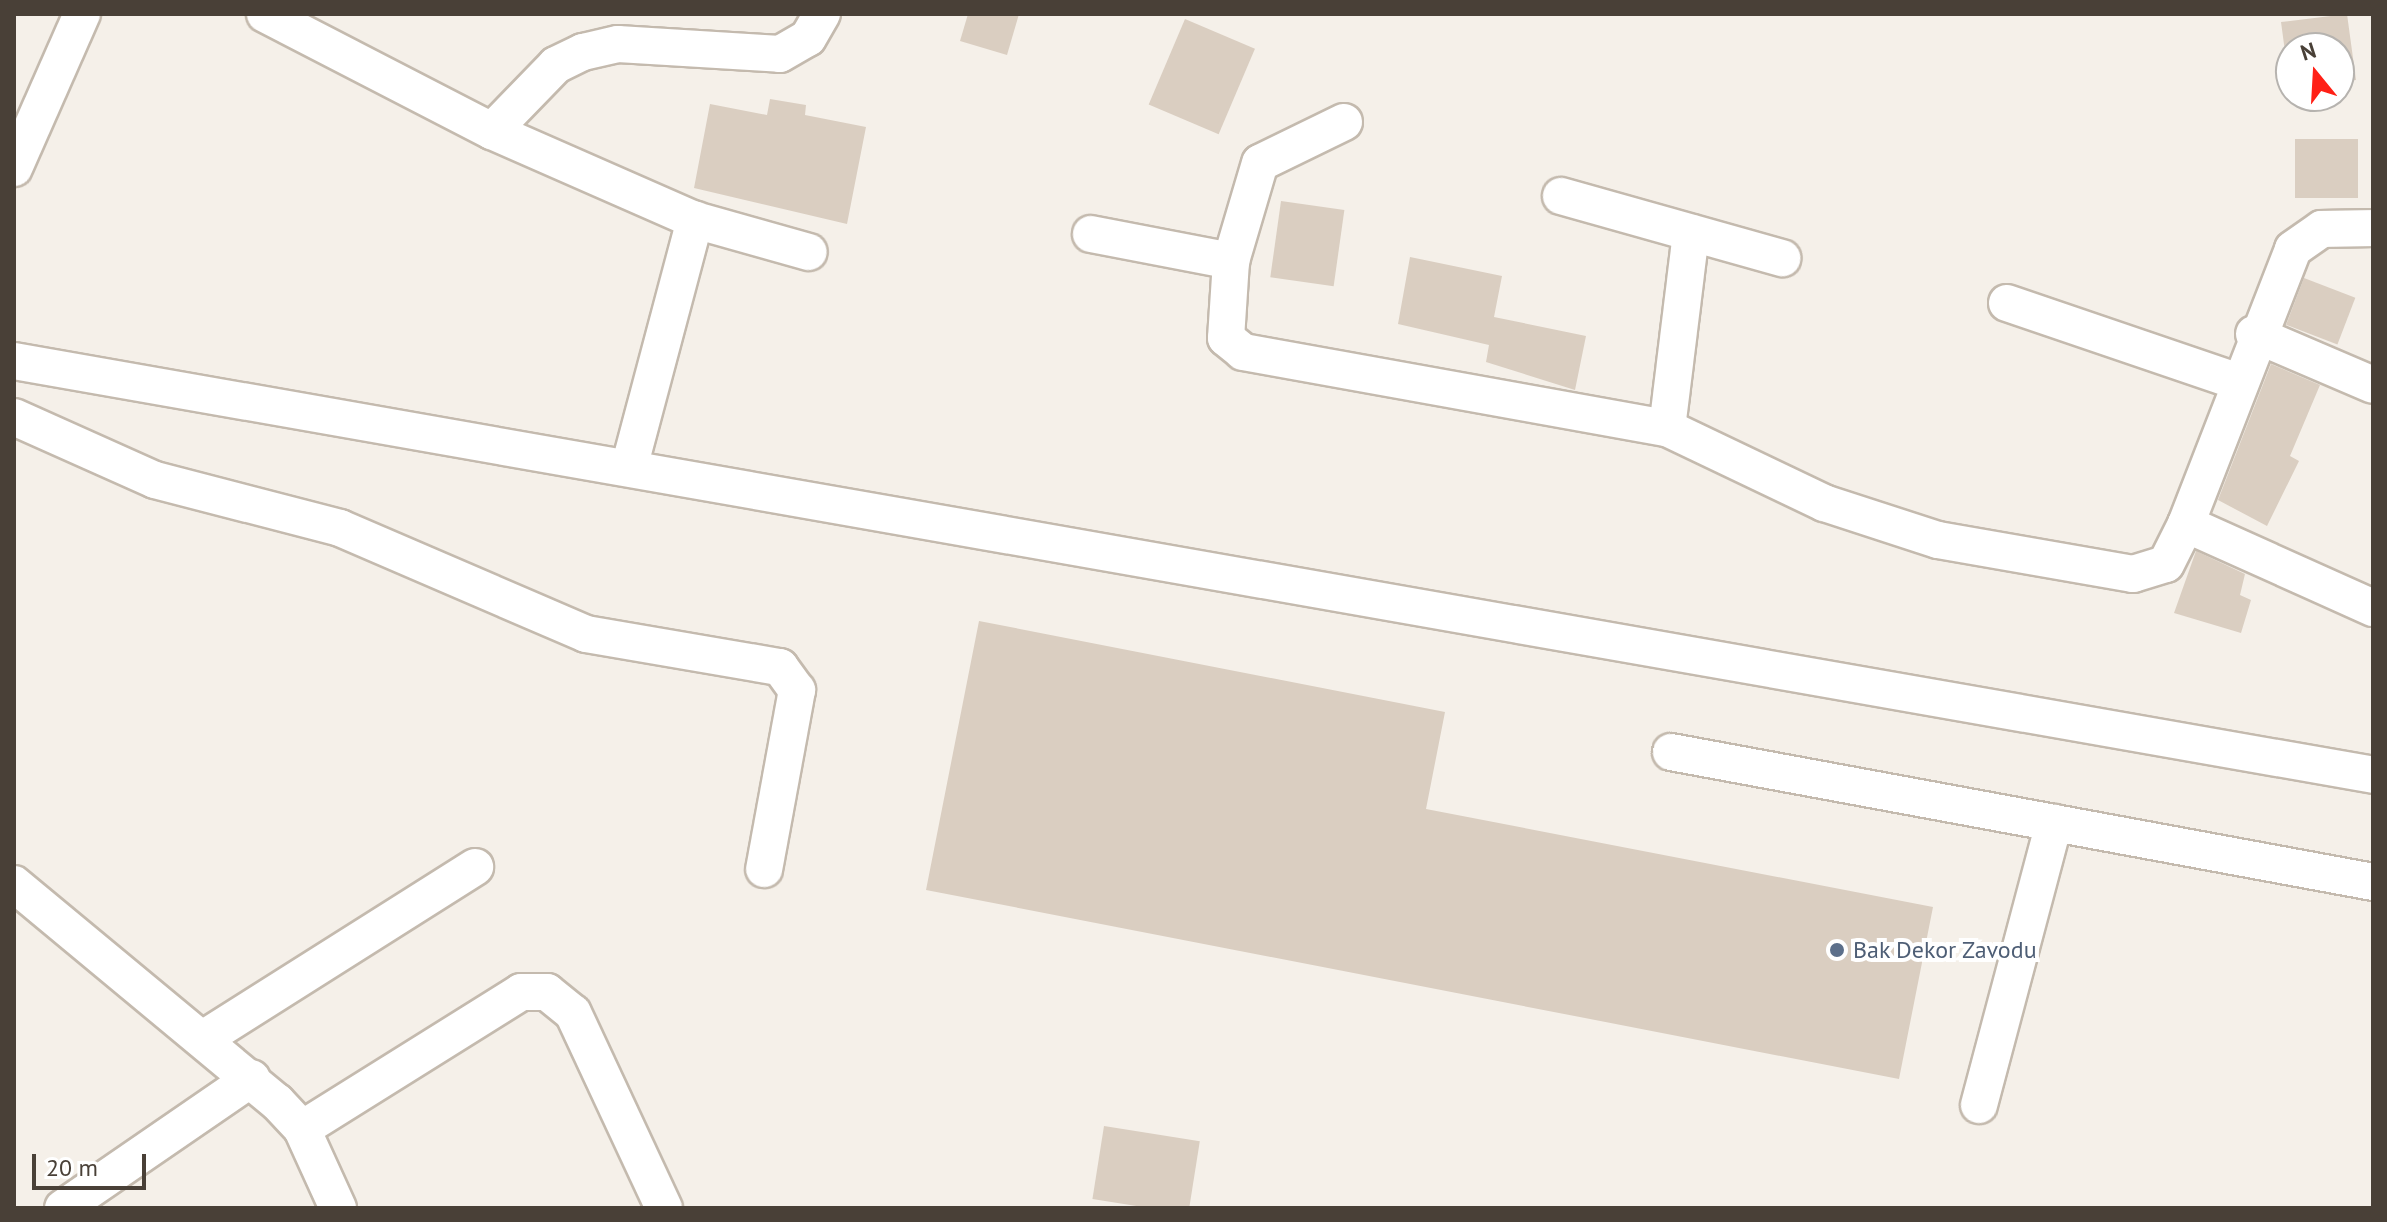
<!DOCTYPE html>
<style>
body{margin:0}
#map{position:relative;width:2387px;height:1222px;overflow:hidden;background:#f5f0e9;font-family:"PT Sans",sans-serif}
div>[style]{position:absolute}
.building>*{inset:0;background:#dacec1;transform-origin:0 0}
.roads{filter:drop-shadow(2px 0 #c4baae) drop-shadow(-2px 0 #c4baae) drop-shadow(0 2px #c4baae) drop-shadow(0 -2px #c4baae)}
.minor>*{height:36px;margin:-18px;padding:0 18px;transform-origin:18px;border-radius:18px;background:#fff}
.dots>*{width:22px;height:22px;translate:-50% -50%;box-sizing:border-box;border:4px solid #fff;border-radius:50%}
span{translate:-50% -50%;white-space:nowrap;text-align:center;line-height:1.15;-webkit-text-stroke:8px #fff;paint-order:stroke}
.service-label{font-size:24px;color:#4e5e75}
.left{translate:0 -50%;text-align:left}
.frame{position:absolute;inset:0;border:16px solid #494037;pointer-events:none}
.north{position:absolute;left:2275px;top:32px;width:80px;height:80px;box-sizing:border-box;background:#fff;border:2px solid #b6b3af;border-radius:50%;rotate:342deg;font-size:22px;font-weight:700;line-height:32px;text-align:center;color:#494037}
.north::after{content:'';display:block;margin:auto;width:28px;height:36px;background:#ff2016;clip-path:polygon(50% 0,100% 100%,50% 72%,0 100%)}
.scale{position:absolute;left:32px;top:1154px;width:114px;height:36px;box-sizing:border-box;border:4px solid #494037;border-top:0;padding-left:10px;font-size:24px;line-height:28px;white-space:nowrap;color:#494037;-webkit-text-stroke:6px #fff;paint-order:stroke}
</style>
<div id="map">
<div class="building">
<div style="clip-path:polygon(968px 14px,1019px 14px,1007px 55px,960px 41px)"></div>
<div style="clip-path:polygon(2347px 14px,2356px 80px,2339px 82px,2339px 48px,2291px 48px,2290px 89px,2281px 22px)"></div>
<div style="left:1185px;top:19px;width:76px;height:93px;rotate:23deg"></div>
<div style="clip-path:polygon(770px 99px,806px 105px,805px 115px,866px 127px,847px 224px,694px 188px,710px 104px,767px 115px)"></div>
<div style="left:2295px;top:139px;width:63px;height:59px"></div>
<div style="left:1281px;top:201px;width:64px;height:77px;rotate:8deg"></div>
<div style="clip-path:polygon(1410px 257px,1502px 276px,1494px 317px,1586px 336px,1575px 390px,1486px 362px,1489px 345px,1398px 324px)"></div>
<div style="left:2304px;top:278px;width:55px;height:50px;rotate:21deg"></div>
<div style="clip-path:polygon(2271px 364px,2320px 385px,2290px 456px,2299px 461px,2267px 526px,2218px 500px)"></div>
<div style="clip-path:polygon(2196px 551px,2245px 574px,2240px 595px,2251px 600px,2241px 633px,2174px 613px)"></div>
<div style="clip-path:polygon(979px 621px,1445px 712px,1426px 809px,1933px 907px,1899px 1079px,926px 890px)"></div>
<div style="left:1104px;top:1126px;width:97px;height:74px;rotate:9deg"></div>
</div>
<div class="roads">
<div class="minor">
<div style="left:265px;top:14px;width:255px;rotate:27.3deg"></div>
<div style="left:492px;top:131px;width:222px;rotate:23.7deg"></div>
<div style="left:695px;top:220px;width:118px;rotate:15.7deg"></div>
<div style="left:1344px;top:122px;width:93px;rotate:154deg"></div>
<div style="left:1260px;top:163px;width:102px;rotate:106.5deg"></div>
<div style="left:1231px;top:261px;width:77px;rotate:93.7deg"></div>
<div style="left:1226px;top:338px;width:22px;rotate:39deg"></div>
<div style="left:1243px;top:352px;width:431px;rotate:10.2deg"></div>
<div style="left:492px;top:131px;width:92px;rotate:-45.9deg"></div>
<div style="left:556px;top:65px;width:30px;rotate:-26deg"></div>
<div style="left:583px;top:52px;width:36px;rotate:-13deg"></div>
<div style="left:618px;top:44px;width:162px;rotate:3.5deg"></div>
<div style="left:780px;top:54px;width:32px;rotate:-30deg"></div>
<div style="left:808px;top:38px;width:28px;rotate:-60deg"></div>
<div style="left:14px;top:168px;width:168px;rotate:-66.2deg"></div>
<div style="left:1561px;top:196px;width:230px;rotate:15.7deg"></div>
<div style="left:1691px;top:233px;width:196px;rotate:97deg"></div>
<div style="left:1667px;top:428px;width:174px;rotate:25.5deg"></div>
<div style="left:1824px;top:503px;width:120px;rotate:18deg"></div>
<div style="left:1938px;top:540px;width:198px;rotate:9.9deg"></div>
<div style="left:2133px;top:574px;width:34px;rotate:-17deg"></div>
<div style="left:2166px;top:564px;width:45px;rotate:-63.4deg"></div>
<div style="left:2186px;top:524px;width:295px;rotate:-68.7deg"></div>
<div style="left:2293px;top:249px;width:35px;rotate:-35deg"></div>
<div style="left:2322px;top:229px;width:51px;rotate:-1.1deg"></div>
<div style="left:1091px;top:234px;width:143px;rotate:10.9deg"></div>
<div style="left:2007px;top:303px;width:242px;rotate:18.8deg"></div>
<div style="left:2254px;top:334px;width:129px;rotate:23.2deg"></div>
<div style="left:14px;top:361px;width:2395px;rotate:9.95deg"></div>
<div style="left:14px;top:417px;width:154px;rotate:24.1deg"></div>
<div style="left:155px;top:480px;width:191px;rotate:14.5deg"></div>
<div style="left:340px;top:528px;width:268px;rotate:23.3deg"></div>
<div style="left:586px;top:634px;width:197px;rotate:9.7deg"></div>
<div style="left:780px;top:667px;width:29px;rotate:54deg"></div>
<div style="left:797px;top:690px;width:182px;rotate:100.4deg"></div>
<div style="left:629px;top:468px;width:257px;rotate:-75.1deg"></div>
<div style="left:2186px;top:524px;width:205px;rotate:24.2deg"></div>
<div style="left:1671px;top:752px;width:714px;rotate:10.49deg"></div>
<div style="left:14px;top:884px;width:342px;rotate:39.7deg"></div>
<div style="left:277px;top:1102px;width:37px;rotate:47deg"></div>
<div style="left:302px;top:1129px;width:87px;rotate:65.5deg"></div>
<div style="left:203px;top:1039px;width:322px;rotate:-32.3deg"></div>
<div style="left:1979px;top:1105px;width:292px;rotate:-75.1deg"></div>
<div style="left:302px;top:1129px;width:258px;rotate:-32deg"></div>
<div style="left:521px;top:992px;width:26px"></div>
<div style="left:547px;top:992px;width:33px;rotate:39deg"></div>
<div style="left:573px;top:1013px;width:215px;rotate:65deg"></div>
<div style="left:63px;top:1208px;width:229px;rotate:-34.5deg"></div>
</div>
</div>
<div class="dots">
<div style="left:1837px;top:950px;background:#5c6f8a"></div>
</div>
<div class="service-label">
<span class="left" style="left:1853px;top:950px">Bak Dekor Zavodu</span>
</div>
<div class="frame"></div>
<div class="north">N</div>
<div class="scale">20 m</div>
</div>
